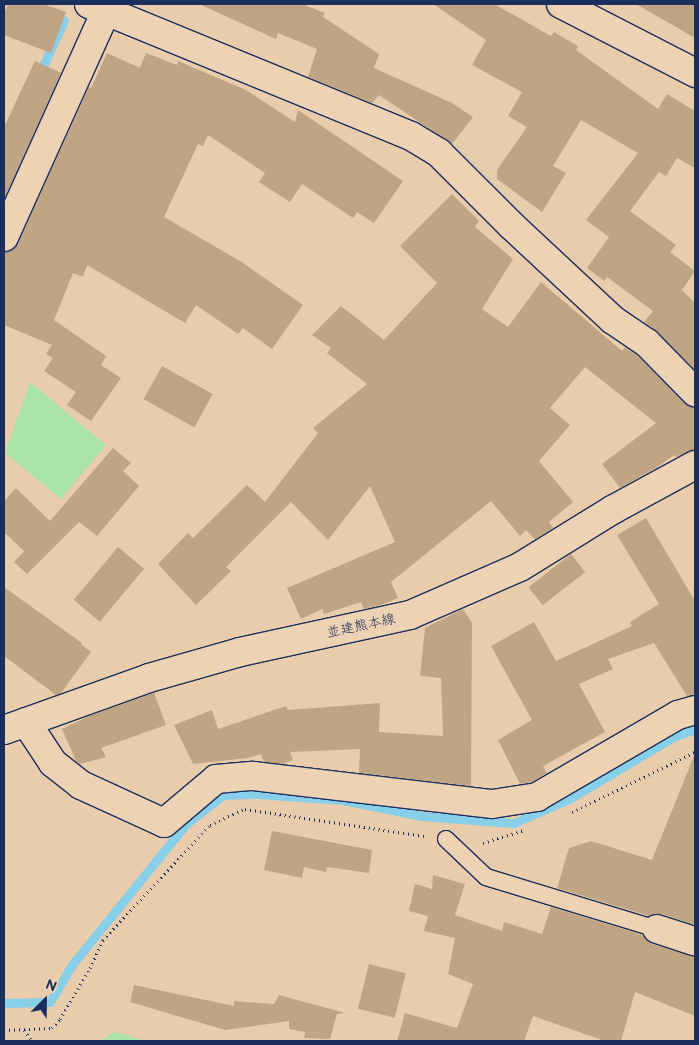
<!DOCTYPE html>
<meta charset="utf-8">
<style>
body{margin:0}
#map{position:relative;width:699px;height:1045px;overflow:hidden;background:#e9ccab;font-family:"Balsamiq Sans","Klee One",sans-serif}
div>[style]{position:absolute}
.green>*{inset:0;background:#aae3a7}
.stream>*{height:9px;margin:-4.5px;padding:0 4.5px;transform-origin:4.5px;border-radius:4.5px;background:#88cfe9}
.building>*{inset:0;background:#c0a584;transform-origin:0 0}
.path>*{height:3px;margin-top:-1.5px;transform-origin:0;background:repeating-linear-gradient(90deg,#1b2f5e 0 1px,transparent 0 5px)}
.roads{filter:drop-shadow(1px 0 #1b2f5e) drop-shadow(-1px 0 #1b2f5e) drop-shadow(0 1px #1b2f5e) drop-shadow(0 -1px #1b2f5e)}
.service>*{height:16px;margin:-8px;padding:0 8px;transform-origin:8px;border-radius:8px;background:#edd2b4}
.minor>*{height:28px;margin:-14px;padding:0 14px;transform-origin:14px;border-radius:14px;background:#edd2b4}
.secondary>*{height:28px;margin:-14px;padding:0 14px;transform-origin:14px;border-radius:14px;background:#edd2b4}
span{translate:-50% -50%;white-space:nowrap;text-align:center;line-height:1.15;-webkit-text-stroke:4.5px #edd2b4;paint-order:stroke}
.street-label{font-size:14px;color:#1b2f5e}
.frame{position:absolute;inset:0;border:5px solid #1b2f5e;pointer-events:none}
.north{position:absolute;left:20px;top:975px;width:50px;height:50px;-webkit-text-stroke:4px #edd2b4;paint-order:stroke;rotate:23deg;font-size:14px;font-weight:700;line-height:20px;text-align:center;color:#1b2f5e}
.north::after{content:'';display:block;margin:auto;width:18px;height:22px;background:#1b2f5e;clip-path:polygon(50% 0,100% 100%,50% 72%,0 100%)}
</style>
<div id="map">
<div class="green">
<div style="clip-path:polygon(30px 382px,106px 445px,61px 499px,5px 453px)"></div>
<div style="clip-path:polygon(114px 1032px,147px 1041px,101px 1041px)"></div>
</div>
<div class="stream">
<div style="left:39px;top:75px;width:60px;rotate:-65.6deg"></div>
<div style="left:4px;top:1003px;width:46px;rotate:-1.2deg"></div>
<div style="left:50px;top:1002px;width:42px;rotate:-59.7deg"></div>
<div style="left:71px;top:966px;width:183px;rotate:-51deg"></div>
<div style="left:186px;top:824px;width:47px;rotate:-38.1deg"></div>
<div style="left:223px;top:795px;width:35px;rotate:-2deg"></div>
<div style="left:258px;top:794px;width:85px;rotate:4deg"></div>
<div style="left:343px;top:800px;width:80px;rotate:11.6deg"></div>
<div style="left:421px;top:816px;width:93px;rotate:4.3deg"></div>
<div style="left:514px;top:823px;width:62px;rotate:-23.7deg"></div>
<div style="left:571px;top:798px;width:119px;rotate:-30.9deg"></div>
<div style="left:673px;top:737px;width:23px;rotate:-20deg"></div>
</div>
<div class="building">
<div style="clip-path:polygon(8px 4px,43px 4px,66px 12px,51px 53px,4px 35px,4px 14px)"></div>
<div style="clip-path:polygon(199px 4px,302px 4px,325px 13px,323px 17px,379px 54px,374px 68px,452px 103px,473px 117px,452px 144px,379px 95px,372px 103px,308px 77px,317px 49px,278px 33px,276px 39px)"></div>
<div style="clip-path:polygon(433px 4px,494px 4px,551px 36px,554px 32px,578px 46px,576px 50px,658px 109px,667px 94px,695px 111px,695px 168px,677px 158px,666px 176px,659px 172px,630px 211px,676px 245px,670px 252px,695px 271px,682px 290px,695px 303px,695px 370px,658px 332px,644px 322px,653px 311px,607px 277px,604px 281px,587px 268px,609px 237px,586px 220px,638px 153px,581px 120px,553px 166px,566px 173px,542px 212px,497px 179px,497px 170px,527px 127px,508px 116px,522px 92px,472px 65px,486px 40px)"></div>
<div style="clip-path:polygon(636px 4px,695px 4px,695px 38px)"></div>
<div style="clip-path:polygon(107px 53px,140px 68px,146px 53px,177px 65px,178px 61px,246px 90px,295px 122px,298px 110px,403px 181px,374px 223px,357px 212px,353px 218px,302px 184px,290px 202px,259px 182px,265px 173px,208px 135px,203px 146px,198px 144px,164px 217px,240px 261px,303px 305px,272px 349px,243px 328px,238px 334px,196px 305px,185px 323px,87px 265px,83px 277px,73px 273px,54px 320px,106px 356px,101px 365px,121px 378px,91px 421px,67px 405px,76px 392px,44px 371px,53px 358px,46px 354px,52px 345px,4px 325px,4px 252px,13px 250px,18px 243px,89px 87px,91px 88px)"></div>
<div style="clip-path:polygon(35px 61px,61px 73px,4px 200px,4px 127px)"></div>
<div style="clip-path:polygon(452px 194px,479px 221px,475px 227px,513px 259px,482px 309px,508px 327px,541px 282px,622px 351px,625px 347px,637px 355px,684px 403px,695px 407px,695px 449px,676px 457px,674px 455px,656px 468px,620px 488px,602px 464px,656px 423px,585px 367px,550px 408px,570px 425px,539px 461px,573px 502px,549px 522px,553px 528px,535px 539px,526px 530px,520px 536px,491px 501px,391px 582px,398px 598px,381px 605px,364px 609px,361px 602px,324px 614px,322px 609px,301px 619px,287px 588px,395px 542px,370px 486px,328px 540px,291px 502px,226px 567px,231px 571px,196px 605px,158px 564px,188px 533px,193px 538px,247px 485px,265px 502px,318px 433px,313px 428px,367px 384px,327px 353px,331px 348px,312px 335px,341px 306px,384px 340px,437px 283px,400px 246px)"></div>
<div style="left:162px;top:366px;width:58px;height:38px;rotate:29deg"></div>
<div style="clip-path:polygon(113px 448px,131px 463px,123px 471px,139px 486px,97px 536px,79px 522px,27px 574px,14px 562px,24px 551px,4px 532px,4px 501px,16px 488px,50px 521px)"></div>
<div style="clip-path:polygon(646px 518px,695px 601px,695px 695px,687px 696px,654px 643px,608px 659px,613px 669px,579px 684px,605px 732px,543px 766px,547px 773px,532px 782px,520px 784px,498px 740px,532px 720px,491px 646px,534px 622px,556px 661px,632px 626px,630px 622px,659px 604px,617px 535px)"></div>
<div style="left:118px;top:547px;width:34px;height:69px;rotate:40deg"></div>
<div style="left:571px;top:554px;width:23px;height:54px;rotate:52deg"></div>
<div style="clip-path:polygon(4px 587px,82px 643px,81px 644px,91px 652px,61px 693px,56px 695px,4px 656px)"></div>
<div style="clip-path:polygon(463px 609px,472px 623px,471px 786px,359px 773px,360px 749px,290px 752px,293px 760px,282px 764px,264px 762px,261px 754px,248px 758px,193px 764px,174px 725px,212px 710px,218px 729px,286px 706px,288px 710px,380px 703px,379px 732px,443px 736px,441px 678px,420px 676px,425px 628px)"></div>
<div style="clip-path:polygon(154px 693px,166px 725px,101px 748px,106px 757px,80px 764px,76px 761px,62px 729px,89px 716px)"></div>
<div style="clip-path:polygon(694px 756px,695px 925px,662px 914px,649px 916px,557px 888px,569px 848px,591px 841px,652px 860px)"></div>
<div style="clip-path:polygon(272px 831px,372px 850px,369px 873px,327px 867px,326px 872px,304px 867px,302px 878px,264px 870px)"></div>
<div style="clip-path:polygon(433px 875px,465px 884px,455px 915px,502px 931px,504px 922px,542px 934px,551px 907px,643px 935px,652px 944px,695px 956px,695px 1016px,635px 992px,621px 1041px,605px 1041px,533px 1016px,524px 1041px,397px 1041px,405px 1013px,457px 1028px,473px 984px,448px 974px,455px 938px,424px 931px,428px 916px,409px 911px,415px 884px,432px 889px)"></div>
<div style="left:369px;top:964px;width:38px;height:46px;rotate:14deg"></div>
<div style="clip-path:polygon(134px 985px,234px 1006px,234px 1001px,274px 1004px,279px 995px,345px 1013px,337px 1014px,330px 1039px,304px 1038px,305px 1032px,289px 1029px,289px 1021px,225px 1030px,130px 1002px)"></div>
</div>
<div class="path">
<div style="left:572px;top:812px;width:137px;rotate:-26deg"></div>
<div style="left:483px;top:843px;width:43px;rotate:-17.6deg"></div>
<div style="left:4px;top:1030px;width:48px;rotate:-2.4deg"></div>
<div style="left:52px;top:1028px;width:12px;rotate:-48deg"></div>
<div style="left:60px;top:1019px;width:59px;rotate:-59.5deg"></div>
<div style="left:90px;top:968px;width:31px;rotate:-65deg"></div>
<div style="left:103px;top:940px;width:157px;rotate:-47.1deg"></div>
<div style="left:210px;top:825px;width:38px;rotate:-25deg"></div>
<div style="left:245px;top:809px;width:181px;rotate:8.6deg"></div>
<div style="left:24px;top:1030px;width:14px;rotate:54deg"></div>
</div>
<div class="roads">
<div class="service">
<div style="left:446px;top:839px;width:55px;rotate:43.5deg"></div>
<div style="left:486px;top:877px;width:179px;rotate:16.9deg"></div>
</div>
<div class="minor">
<div style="left:89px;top:4px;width:348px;rotate:22.3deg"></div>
<div style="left:411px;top:136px;width:33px;rotate:31deg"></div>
<div style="left:439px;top:153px;width:102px;rotate:45deg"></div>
<div style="left:511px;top:225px;width:139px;rotate:43deg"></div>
<div style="left:613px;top:320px;width:41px;rotate:34.1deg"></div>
<div style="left:647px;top:343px;width:69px;rotate:45.6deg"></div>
<div style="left:561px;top:4px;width:151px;rotate:27.2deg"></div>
<div style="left:4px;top:237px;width:256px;rotate:-65.7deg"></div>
<div style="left:26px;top:722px;width:49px;rotate:56.6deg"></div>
<div style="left:53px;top:763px;width:36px;rotate:38deg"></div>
<div style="left:81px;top:785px;width:91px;rotate:24.6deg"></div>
<div style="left:164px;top:823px;width:68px;rotate:-40.2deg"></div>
<div style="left:216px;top:779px;width:37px;rotate:-5deg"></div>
<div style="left:253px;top:776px;width:241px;rotate:6.7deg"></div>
<div style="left:492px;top:804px;width:46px;rotate:-8.8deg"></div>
<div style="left:537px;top:797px;width:163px;rotate:-30.2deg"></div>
<div style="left:678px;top:715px;width:18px;rotate:-16deg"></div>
<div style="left:657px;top:929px;width:40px;rotate:18deg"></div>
</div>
<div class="secondary">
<div style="left:4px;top:730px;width:154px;rotate:-19.7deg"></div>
<div style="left:149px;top:678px;width:95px;rotate:-15.9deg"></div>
<div style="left:240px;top:652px;width:174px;rotate:-12.3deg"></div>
<div style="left:410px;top:615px;width:120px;rotate:-23.6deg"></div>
<div style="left:520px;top:567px;width:110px;rotate:-31.7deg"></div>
<div style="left:614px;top:509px;width:92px;rotate:-28.5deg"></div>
</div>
</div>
<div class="street-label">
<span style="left:361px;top:626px;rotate:-12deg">並建熊本線</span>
</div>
<div class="frame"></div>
<div class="north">N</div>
</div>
